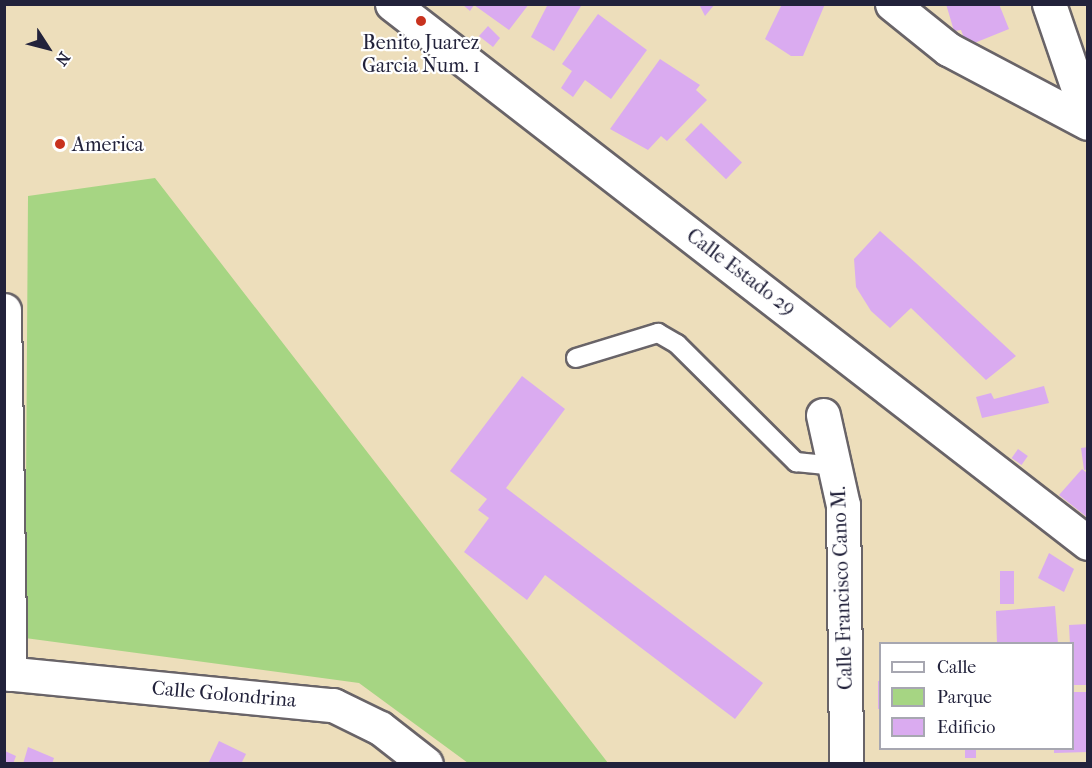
<!DOCTYPE html>
<style>
body{margin:0}
#map{position:relative;width:1092px;height:768px;overflow:hidden;background:#eddebb;font-family:"IM FELL French Canon",serif}
div>[style]{position:absolute}
.green>*{inset:0;background:#a6d583}
.building>*{inset:0;background:#daabf0;transform-origin:0 0}
.roads{filter:drop-shadow(2px 0 #696468) drop-shadow(-2px 0 #696468) drop-shadow(0 2px #696468) drop-shadow(0 -2px #696468)}
.lane>*{height:18px;margin:-9px;padding:0 9px;transform-origin:9px;border-radius:9px;background:#fff}
.street>*{height:33px;margin:-16.5px;padding:0 16.5px;transform-origin:16.5px;border-radius:16.5px;background:#fff}
.secondary>*{height:33px;margin:-16.5px;padding:0 16.5px;transform-origin:16.5px;border-radius:16.5px;background:#fff}
.primary>*{height:33px;margin:-16.5px;padding:0 16.5px;transform-origin:16.5px;border-radius:16.5px;background:#fff}
.dots>*{width:16px;height:16px;translate:-50% -50%;box-sizing:border-box;border:3px solid #fff;border-radius:50%}
span{translate:-50% -50%;white-space:nowrap;text-align:center;line-height:1.15;-webkit-text-stroke:4.5px #fff;paint-order:stroke}
.poi-label{font-size:20px;color:#22223b}
.left{translate:0 -50%;text-align:left}
.street-label{font-size:20px;color:#22223b}
.frame{position:absolute;inset:0;border:6px solid #22223b;pointer-events:none}
.legend{position:absolute;left:879px;top:642px;width:195px;height:108px;box-sizing:border-box;background:#fff;border:2px solid #a7a7b1;margin:0;padding:8px 10px;list-style:none;font-size:18px;color:#22223b}
.legend li{display:flex;align-items:center;gap:12px;height:30px}
.legend b{width:30px;border:2px solid #a7a7b1}
.north{position:absolute;left:18px;top:18px;width:60px;height:60px;-webkit-text-stroke:4px #fff;paint-order:stroke;rotate:126deg;font-size:16px;font-weight:700;line-height:24px;text-align:center;color:#22223b}
.north::after{content:'';display:block;margin:auto;width:21px;height:27px;background:#22223b;clip-path:polygon(50% 0,100% 100%,50% 72%,0 100%)}
</style>
<div id="map">
<div class="green">
<div style="clip-path:polygon(155px 178px,608px 763px,468px 763px,359px 683px,25px 638px,28px 196px)"></div>
</div>
<div class="building">
<div style="clip-path:polygon(462px 4px,529px 4px,509px 30px,474px 5px,470px 11px)"></div>
<div style="clip-path:polygon(548px 4px,581px 6px,554px 51px,531px 37px)"></div>
<div style="clip-path:polygon(699px 4px,715px 4px,705px 16px)"></div>
<div style="clip-path:polygon(782px 4px,825px 4px,803px 56px,791px 56px,765px 39px)"></div>
<div style="clip-path:polygon(946px 4px,999px 4px,1009px 29px,967px 46px,961px 30px,954px 31px)"></div>
<div style="clip-path:polygon(598px 14px,647px 50px,611px 99px,585px 80px,573px 97px,561px 88px,572px 71px,562px 64px)"></div>
<div style="clip-path:polygon(488px 26px,500px 38px,493px 47px,479px 36px)"></div>
<div style="clip-path:polygon(660px 59px,700px 85px,696px 90px,707px 100px,667px 141px,661px 136px,648px 150px,610px 129px)"></div>
<div style="left:701px;top:123px;width:57px;height:23px;rotate:44deg"></div>
<div style="clip-path:polygon(880px 231px,916px 263px,1016px 356px,986px 380px,911px 308px,890px 328px,871px 311px,856px 287px,854px 259px)"></div>
<div style="clip-path:polygon(522px 376px,565px 409px,506px 488px,763px 683px,735px 719px,545px 575px,527px 600px,464px 552px,489px 518px,478px 510px,487px 499px,450px 471px)"></div>
<div style="clip-path:polygon(1044px 386px,1049px 403px,982px 418px,976px 397px,991px 393px,994px 399px)"></div>
<div style="clip-path:polygon(1088px 447px,1088px 469px,1084px 470px,1081px 448px)"></div>
<div style="left:1018px;top:449px;width:12px;height:11px;rotate:35deg"></div>
<div style="clip-path:polygon(1082px 469px,1088px 474px,1088px 518px,1059px 495px)"></div>
<div style="clip-path:polygon(1049px 553px,1074px 569px,1064px 592px,1038px 578px)"></div>
<div style="left:1000px;top:571px;width:14px;height:33px"></div>
<div style="clip-path:polygon(1055px 606px,1058px 644px,997px 644px,996px 611px)"></div>
<div style="clip-path:polygon(1088px 624px,1088px 685px,1072px 685px,1069px 625px)"></div>
<div style="left:878px;top:681px;width:2px;height:28px"></div>
<div style="clip-path:polygon(1072px 692px,1086px 692px,1088px 752px,1054px 753px,1054px 748px,1072px 748px)"></div>
<div style="clip-path:polygon(219px 741px,246px 754px,241px 764px,208px 764px)"></div>
<div style="clip-path:polygon(28px 747px,54px 758px,52px 764px,23px 764px)"></div>
<div style="left:965px;top:748px;width:11px;height:10px"></div>
<div style="clip-path:polygon(5px 751px,16px 756px,13px 764px,5px 764px)"></div>
</div>
<div class="roads">
<div class="lane">
<div style="left:576px;top:358px;width:86px;rotate:-17deg"></div>
<div style="left:658px;top:333px;width:22px;rotate:30deg"></div>
<div style="left:677px;top:344px;width:168px;rotate:44.8deg"></div>
<div style="left:796px;top:462px;width:40px;rotate:5.7deg"></div>
</div>
<div class="street">
<div style="left:392px;top:4px;width:880px;rotate:37.76deg"></div>
<div style="left:4px;top:310px;width:364px;rotate:89.1deg"></div>
<div style="left:823px;top:415px;width:92px;rotate:77.5deg"></div>
<div style="left:843px;top:505px;width:259px;rotate:89.3deg"></div>
<div style="left:4px;top:673px;width:331px;rotate:5.6deg"></div>
<div style="left:333px;top:705px;width:52px;rotate:26.1deg"></div>
<div style="left:380px;top:728px;width:58px;rotate:38deg"></div>
</div>
<div class="secondary">
<div style="left:892px;top:4px;width:72px;rotate:38.8deg"></div>
<div style="left:948px;top:49px;width:158px;rotate:27.9deg"></div>
</div>
<div class="primary">
<div style="left:1049px;top:4px;width:120px;rotate:71.1deg"></div>
</div>
</div>
<div class="dots">
<div style="left:421px;top:21px;background:#c8321e"></div>
<div style="left:60px;top:144px;background:#c8321e"></div>
</div>
<div class="poi-label">
<span style="left:421px;top:54px">Benito Juarez<br>Garcia Num. 1</span>
<span class="left" style="left:72px;top:144px">America</span>
</div>
<div class="street-label">
<span style="left:741px;top:272px;rotate:37deg">Calle Estado 29</span>
<span style="left:842px;top:588px;rotate:-92deg">Calle Francisco Cano M.</span>
<span style="left:224px;top:694px;rotate:5deg">Calle Golondrina</span>
</div>
<div class="frame"></div>
<ul class="legend">
<li><b style="height:8px;background:#fff"></b>Calle</li>
<li><b style="height:16px;background:#a6d583"></b>Parque</li>
<li><b style="height:16px;background:#daabf0"></b>Edificio</li>
</ul>
<div class="north">N</div>
</div>
